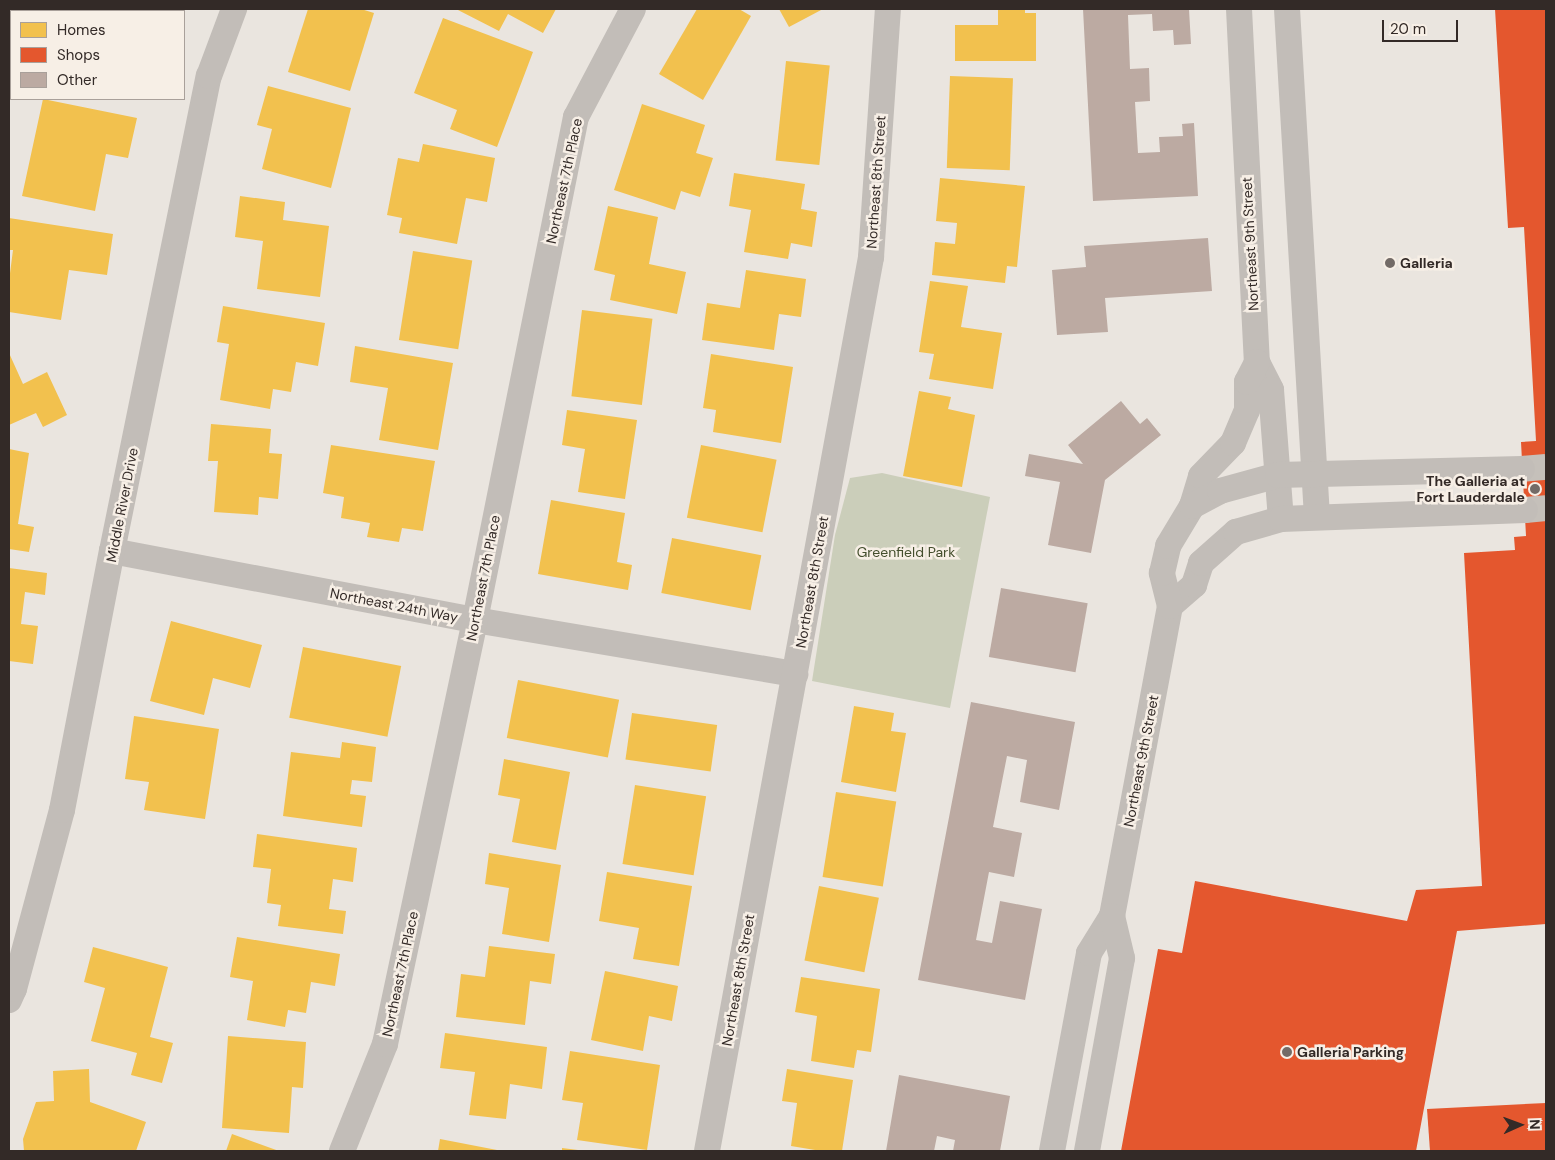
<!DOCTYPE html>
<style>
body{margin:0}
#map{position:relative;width:1555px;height:1160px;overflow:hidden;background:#eae5df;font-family:"DM Sans",sans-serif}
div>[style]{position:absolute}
.green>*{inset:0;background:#cbceba}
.homes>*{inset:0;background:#f2c14e;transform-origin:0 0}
.shops>*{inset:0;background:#e4572e}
.building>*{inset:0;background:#bcaaa2;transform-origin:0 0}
.street-tunnel>*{height:26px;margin-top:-13px;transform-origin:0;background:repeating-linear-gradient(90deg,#c5c0ba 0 26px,transparent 0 39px)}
.street>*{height:26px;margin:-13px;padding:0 13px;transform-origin:13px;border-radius:13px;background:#c2bdb8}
.dots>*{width:14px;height:14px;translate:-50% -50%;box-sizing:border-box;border:2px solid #f7efe6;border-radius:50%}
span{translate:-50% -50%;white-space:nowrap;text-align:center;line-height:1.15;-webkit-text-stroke:5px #f7efe6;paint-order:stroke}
.street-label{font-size:14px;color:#332a27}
.poi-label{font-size:14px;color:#332a27;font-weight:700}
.left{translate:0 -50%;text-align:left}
.right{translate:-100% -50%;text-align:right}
.park-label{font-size:14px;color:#434e2d}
.frame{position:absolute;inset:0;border:10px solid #332a27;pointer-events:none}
.legend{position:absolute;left:10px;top:10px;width:175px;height:90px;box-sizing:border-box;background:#f7efe6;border:1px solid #a9a09a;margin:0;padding:6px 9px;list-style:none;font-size:15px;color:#332a27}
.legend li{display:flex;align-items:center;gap:10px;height:25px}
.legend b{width:25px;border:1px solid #a9a09a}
.north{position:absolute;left:1495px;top:1100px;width:50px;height:50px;-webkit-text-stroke:4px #f7efe6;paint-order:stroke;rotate:88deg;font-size:14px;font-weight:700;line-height:20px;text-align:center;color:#332a27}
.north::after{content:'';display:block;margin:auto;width:18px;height:22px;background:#332a27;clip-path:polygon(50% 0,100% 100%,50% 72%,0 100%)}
.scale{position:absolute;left:1382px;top:20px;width:76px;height:22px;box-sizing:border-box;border:2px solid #332a27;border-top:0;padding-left:6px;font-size:15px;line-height:18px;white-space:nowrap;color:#332a27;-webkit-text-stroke:4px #f7efe6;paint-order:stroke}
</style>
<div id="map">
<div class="green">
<div style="clip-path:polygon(882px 473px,990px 497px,950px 708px,812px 681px,835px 535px,850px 478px)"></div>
</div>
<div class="homes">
<div style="left:44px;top:9px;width:112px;height:2px"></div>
<div style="clip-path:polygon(308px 9px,361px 9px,374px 13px,350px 91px,288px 72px)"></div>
<div style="clip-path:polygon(456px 9px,556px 9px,543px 33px,508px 14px,499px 31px)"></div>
<div style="clip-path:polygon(697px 9px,739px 9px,751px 16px,703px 100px,659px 74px)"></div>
<div style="clip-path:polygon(779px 9px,823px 9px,789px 27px)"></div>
<div style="clip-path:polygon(998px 9px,1025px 9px,1025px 13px,1036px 13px,1036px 61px,955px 61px,955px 25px,998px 25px)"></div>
<div style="clip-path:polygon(443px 18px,533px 52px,497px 147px,450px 129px,457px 110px,414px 93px)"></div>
<div style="left:786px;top:61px;width:44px;height:100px;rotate:6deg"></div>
<div style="left:950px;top:76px;width:63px;height:92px;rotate:2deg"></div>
<div style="clip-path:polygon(268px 86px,351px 108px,331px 188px,262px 169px,272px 129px,257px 125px)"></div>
<div style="clip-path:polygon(43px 99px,137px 118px,128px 158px,106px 154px,95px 211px,22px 196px)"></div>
<div style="clip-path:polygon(642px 104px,705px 125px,696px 153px,713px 158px,700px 197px,681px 191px,675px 210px,614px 190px)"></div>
<div style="clip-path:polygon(423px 144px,495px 158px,487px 202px,466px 198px,457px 244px,399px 233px,402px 218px,387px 215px,398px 158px,419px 162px)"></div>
<div style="clip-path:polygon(734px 173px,805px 184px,801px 209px,817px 212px,812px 247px,791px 243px,788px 259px,744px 252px,751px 210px,729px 206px)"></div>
<div style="clip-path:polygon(940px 178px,1025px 186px,1017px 267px,1007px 266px,1005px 283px,932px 275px,935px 242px,955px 244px,957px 223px,936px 221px)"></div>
<div style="clip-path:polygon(240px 196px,285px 202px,283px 220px,329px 226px,320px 297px,257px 289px,263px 241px,235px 237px)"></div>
<div style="clip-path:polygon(608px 206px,658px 217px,649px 264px,686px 272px,677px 314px,610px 300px,615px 275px,594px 270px)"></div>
<div style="clip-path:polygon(9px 218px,113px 234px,107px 275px,69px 270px,61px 320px,9px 312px,9px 281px,13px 250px,9px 250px)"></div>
<div style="left:413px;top:251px;width:60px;height:90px;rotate:9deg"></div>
<div style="clip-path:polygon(746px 270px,806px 279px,801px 317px,779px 314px,774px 350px,702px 340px,707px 303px,740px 308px)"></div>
<div style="clip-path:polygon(930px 281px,968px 286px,961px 327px,1002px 333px,993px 389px,929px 379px,934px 354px,919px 352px)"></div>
<div style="clip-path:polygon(223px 306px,325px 323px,318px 366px,296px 362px,291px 392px,273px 389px,270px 409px,220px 400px,229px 344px,217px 342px)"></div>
<div style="left:582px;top:310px;width:71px;height:87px;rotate:7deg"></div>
<div style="clip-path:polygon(355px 346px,453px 363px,438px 450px,379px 440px,388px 388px,350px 382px)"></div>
<div style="clip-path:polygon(9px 353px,23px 384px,47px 372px,67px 415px,43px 427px,36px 413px,9px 425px)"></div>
<div style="clip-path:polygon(711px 354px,793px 367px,781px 443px,713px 432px,716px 410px,703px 408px)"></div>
<div style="clip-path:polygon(919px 391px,951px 397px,948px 409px,975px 415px,962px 487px,903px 476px)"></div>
<div style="clip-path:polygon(567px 410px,637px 420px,625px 499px,578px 492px,585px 449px,562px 445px)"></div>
<div style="clip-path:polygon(211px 424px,271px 429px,269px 453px,282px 454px,278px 499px,259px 497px,258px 515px,214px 512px,218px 461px,208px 461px)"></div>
<div style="clip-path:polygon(331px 445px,435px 461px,423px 531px,402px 528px,399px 542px,367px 537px,370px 523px,341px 518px,344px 497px,323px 493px)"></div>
<div style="left:701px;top:445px;width:77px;height:74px;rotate:11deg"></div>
<div style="clip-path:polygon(9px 449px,29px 453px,18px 524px,34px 527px,29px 552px,9px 549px)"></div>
<div style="clip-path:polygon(551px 500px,625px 513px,617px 562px,632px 565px,628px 590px,538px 574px)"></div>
<div style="left:672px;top:538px;width:91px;height:56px;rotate:11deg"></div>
<div style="clip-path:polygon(9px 568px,47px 573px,45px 595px,25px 592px,21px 624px,38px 626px,33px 664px,9px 661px)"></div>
<div style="clip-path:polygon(171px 621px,262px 645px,250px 688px,213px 678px,204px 715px,150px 701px)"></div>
<div style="left:303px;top:647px;width:100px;height:72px;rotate:11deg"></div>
<div style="left:518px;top:680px;width:103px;height:59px;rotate:11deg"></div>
<div style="clip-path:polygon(854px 706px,894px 713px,891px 731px,906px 733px,896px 792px,841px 782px)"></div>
<div style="left:632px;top:713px;width:86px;height:47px;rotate:8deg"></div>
<div style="clip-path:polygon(134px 716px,219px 729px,205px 819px,144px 810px,149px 782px,125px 779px)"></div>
<div style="clip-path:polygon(342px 742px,376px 747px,372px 782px,352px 780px,350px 794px,366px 796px,362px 827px,283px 816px,291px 752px,340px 758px)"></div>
<div style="clip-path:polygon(504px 759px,570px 772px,556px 850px,512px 842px,520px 799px,498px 795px)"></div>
<div style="left:635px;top:785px;width:72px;height:80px;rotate:9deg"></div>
<div style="left:836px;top:792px;width:61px;height:86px;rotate:9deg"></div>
<div style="clip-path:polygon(257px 834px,357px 848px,353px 882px,333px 879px,329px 909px,346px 911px,343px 934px,278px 926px,281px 905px,267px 903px,271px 869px,253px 867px)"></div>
<div style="clip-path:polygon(489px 853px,561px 865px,549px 942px,502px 934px,509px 888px,485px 884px)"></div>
<div style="clip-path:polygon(607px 872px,692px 886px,679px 966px,633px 959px,639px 928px,599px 921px)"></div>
<div style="left:819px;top:886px;width:61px;height:76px;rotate:11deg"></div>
<div style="clip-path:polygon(237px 937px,340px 954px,335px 986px,311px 982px,306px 1013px,288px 1010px,285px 1027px,247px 1020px,253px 981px,230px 977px)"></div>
<div style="clip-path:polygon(489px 946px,555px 954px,551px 984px,530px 981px,525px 1025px,456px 1017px,461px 974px,485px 977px)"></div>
<div style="clip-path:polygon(93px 947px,168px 967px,150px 1037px,173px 1043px,162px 1083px,131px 1075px,137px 1053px,91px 1041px,105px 988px,84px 982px)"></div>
<div style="clip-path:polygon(605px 971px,678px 986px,672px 1021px,649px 1016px,643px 1051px,591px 1040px)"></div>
<div style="clip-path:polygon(801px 977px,880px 989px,871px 1052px,857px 1050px,854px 1068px,811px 1061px,817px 1016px,795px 1012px)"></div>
<div style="clip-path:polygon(445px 1033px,547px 1047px,542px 1089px,510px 1084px,506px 1119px,469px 1115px,475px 1072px,440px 1068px)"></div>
<div style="clip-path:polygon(228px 1036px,306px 1042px,303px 1088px,292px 1087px,289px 1133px,222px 1128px)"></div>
<div style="clip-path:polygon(570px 1051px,660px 1065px,647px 1150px,577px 1140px,583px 1103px,562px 1100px)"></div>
<div style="clip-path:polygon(89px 1069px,90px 1102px,146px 1122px,136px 1151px,24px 1151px,23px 1139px,36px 1102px,54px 1101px,53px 1071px)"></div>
<div style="clip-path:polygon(787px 1069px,853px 1080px,842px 1151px,821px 1151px,791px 1146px,797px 1103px,782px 1101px)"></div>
<div style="clip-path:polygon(232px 1134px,279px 1151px,226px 1151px)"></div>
<div style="clip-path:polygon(440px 1139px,497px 1150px,496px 1151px,438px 1151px)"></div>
<div style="clip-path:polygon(562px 1148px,578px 1150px,578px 1151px,562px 1151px)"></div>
</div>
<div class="shops">
<div style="clip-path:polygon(1495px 9px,1546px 9px,1546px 924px,1457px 931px,1416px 1151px,1121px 1151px,1158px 949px,1182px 953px,1195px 881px,1407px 921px,1416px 890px,1482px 886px,1464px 553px,1515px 550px,1514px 537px,1526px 536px,1521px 442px,1536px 441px,1524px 227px,1508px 228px)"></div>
<div style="clip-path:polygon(1546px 1103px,1546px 1151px,1430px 1151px,1427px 1109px)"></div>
</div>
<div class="building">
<div style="clip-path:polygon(1083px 9px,1189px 9px,1191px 44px,1174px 45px,1173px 30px,1153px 31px,1152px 14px,1128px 15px,1130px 69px,1149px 68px,1150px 101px,1135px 102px,1138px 153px,1160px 152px,1159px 137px,1183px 136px,1182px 124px,1194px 123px,1198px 196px,1093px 201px)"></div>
<div style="clip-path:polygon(1208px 238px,1212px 291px,1105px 298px,1108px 332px,1057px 335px,1052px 270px,1086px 267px,1084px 246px)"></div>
<div style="clip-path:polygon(1121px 401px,1140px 424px,1147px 418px,1161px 435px,1105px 480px,1091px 553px,1048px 545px,1060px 482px,1025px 476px,1029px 454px,1083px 464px,1068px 445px)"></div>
<div style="left:1001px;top:588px;width:88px;height:70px;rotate:10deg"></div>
<div style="clip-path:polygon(971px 702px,1075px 722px,1059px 810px,1020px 802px,1027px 760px,1007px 756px,993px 827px,1022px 833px,1014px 877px,989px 872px,976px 940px,992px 943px,1000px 901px,1042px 909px,1025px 1000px,918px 980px)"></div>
<div style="clip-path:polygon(899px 1075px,1010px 1096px,1000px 1151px,953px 1151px,955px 1140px,937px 1136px,934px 1151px,886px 1151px)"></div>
</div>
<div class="street-tunnel">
<div style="left:1522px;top:469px;width:24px;rotate:-5deg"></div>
<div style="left:1525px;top:510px;width:21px;rotate:-5deg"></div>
</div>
<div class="street">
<div style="left:1239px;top:9px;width:353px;rotate:87.1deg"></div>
<div style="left:1257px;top:362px;width:31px;rotate:63deg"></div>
<div style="left:1271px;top:390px;width:129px;rotate:85.6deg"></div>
<div style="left:1287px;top:9px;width:509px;rotate:86.62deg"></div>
<div style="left:1192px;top:506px;width:31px;rotate:-73deg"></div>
<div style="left:1201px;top:476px;width:46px;rotate:-45.9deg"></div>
<div style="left:1233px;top:443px;width:36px;rotate:-67deg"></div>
<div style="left:1247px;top:410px;width:28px;rotate:-90deg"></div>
<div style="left:1247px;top:382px;width:22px;rotate:-63deg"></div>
<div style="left:112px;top:551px;width:369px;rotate:10.8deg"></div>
<div style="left:475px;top:620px;width:325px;rotate:9.6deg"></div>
<div style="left:1170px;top:606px;width:32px;rotate:-41deg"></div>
<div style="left:1194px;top:585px;width:23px;rotate:-72deg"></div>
<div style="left:1201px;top:563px;width:47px;rotate:-41.5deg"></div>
<div style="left:1236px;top:532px;width:47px;rotate:-16.1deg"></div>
<div style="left:1281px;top:519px;width:244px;rotate:-2.1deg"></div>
<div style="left:9px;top:1000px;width:12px;rotate:-66deg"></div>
<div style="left:14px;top:989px;width:185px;rotate:-75deg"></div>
<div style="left:62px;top:810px;width:264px;rotate:-79.1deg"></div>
<div style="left:112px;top:551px;width:485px;rotate:-78.5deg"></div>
<div style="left:209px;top:76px;width:72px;rotate:-69.5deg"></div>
<div style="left:342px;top:1151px;width:115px;rotate:-68.1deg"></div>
<div style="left:385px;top:1044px;width:433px;rotate:-78deg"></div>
<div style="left:475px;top:620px;width:513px;rotate:-78.65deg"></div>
<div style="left:576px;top:117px;width:122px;rotate:-62.2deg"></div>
<div style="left:707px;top:1151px;width:909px;rotate:-79.6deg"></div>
<div style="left:871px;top:257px;width:249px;rotate:-86.1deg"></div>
<div style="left:1052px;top:1151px;width:201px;rotate:-79.4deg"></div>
<div style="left:1089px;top:953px;width:44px;rotate:-58.1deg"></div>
<div style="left:1112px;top:916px;width:315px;rotate:-79.4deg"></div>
<div style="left:1170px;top:606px;width:34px;rotate:-104deg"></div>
<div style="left:1162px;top:573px;width:28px;rotate:-77deg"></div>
<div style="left:1168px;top:546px;width:47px;rotate:-59deg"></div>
<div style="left:1192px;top:506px;width:32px;rotate:-28deg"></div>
<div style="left:1220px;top:491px;width:60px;rotate:-15.4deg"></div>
<div style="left:1278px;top:475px;width:244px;rotate:-1.4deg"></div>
<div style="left:1087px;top:1151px;width:196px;rotate:-79.7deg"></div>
<div style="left:1122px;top:958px;width:43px;rotate:-103.4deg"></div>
</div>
<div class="dots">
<div style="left:1390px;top:263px;background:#736b67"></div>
<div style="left:1535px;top:489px;background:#736b67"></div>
<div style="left:1287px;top:1052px;background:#736b67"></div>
</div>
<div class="street-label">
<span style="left:564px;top:181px;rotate:-78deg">Northeast 7th Place</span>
<span style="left:876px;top:182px;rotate:-86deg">Northeast 8th Street</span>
<span style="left:1250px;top:244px;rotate:-93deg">Northeast 9th Street</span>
<span style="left:122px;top:505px;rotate:-79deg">Middle River Drive</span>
<span style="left:483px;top:578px;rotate:-79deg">Northeast 7th Place</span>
<span style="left:812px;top:582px;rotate:-80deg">Northeast 8th Street</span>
<span style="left:394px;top:605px;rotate:11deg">Northeast 24th Way</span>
<span style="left:1141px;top:761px;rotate:-79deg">Northeast 9th Street</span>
<span style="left:400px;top:974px;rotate:-78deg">Northeast 7th Place</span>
<span style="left:738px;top:980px;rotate:-80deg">Northeast 8th Street</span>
</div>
<div class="poi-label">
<span class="left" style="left:1400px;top:263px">Galleria</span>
<span class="right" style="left:1525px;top:489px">The Galleria at<br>Fort Lauderdale</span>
<span class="left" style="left:1297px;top:1052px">Galleria Parking</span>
</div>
<div class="park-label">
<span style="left:906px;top:552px">Greenfield Park</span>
</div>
<div class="frame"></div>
<ul class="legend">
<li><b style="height:14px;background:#f2c14e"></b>Homes</li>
<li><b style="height:14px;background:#e4572e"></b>Shops</li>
<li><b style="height:14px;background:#bcaaa2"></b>Other</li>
</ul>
<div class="north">N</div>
<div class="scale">20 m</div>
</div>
